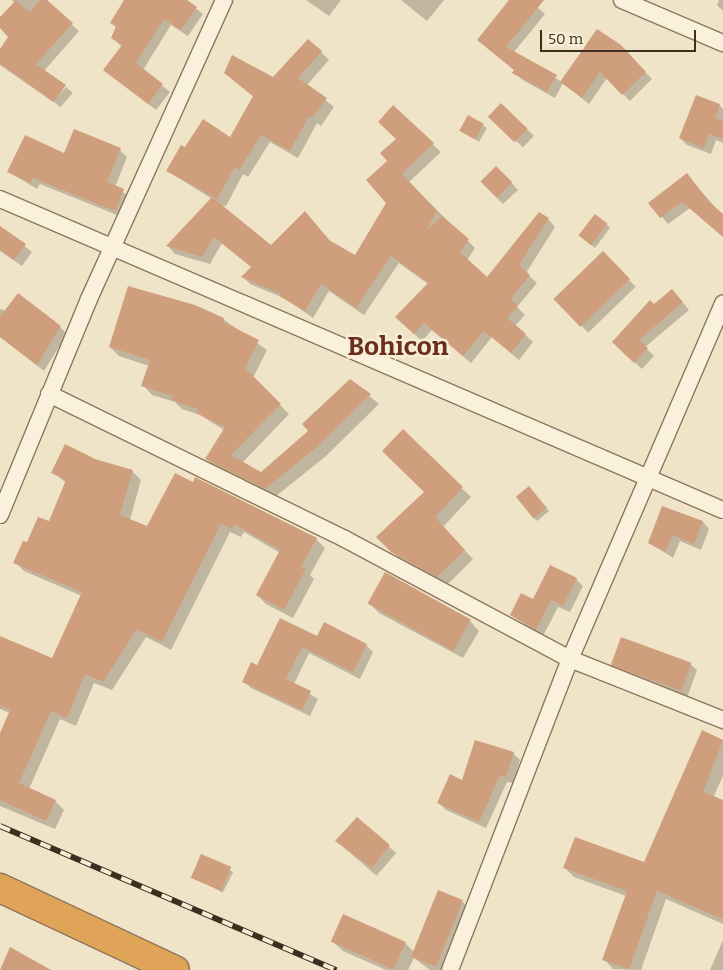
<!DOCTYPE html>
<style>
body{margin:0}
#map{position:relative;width:723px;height:970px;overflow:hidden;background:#f0e4c8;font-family:Bitter,serif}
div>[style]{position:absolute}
.shadow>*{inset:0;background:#0003;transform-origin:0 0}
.building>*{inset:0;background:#cf9f7d;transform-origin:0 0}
.roads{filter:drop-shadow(1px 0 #8d765c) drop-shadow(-1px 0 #8d765c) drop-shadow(0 1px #8d765c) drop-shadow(0 -1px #8d765c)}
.street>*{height:16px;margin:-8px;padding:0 8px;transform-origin:8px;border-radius:8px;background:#faf1dc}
.highway>*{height:28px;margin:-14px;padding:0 14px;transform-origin:14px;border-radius:14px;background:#e0a458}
.rail>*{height:5.5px;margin-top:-2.75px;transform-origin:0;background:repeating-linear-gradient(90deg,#f7eed8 0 11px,#3d2e20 0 22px);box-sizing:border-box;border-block:1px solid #3d2e20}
span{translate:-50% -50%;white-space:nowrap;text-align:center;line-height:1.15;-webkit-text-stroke:5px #f7eed8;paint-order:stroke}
.town-label{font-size:26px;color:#6b2e1e;font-weight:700}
.scale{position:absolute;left:540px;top:30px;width:156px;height:22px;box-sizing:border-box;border:2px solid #3d2e20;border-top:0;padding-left:6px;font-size:15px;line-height:18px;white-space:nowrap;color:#3d2e20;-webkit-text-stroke:4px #f7eed8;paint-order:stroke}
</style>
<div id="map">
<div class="shadow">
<div style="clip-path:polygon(12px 0,44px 0,79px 31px,44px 71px,64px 85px,53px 102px,0 65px,0 51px,10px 37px,0 27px,0 19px,15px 3px)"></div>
<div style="clip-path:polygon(126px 0,185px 0,203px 14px,188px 36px,171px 25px,143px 70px,170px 92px,156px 110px,112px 76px,122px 47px,113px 38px,117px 28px,111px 23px)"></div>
<div style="clip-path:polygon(306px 0,341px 0,329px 16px)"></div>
<div style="clip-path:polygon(401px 0,444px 0,427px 21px)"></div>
<div style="clip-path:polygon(511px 0,529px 0,545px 14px,514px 52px,562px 82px,620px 46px,652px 79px,630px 101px,607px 78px,589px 104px,563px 83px,555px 98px,521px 79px,515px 70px,485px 46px)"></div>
<div style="clip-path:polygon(719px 0,723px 0,723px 11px,717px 5px)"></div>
<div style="clip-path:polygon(321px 52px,329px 60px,307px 85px,334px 107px,321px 126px,317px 123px,298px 158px,270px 142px,248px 177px,243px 174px,226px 206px,220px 205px,272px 247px,312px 220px,331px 242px,356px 257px,387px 202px,389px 161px,398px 139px,393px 107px,441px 152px,409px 182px,475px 248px,467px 260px,487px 279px,548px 219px,555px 227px,526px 273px,537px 283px,517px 307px,525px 315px,515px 326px,533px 342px,519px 360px,492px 337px,471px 363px,432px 330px,422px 341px,404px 325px,428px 284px,399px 263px,364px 315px,329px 291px,313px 318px,284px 298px,250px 284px,243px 277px,252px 267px,222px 243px,210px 264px,175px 254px,168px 246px,212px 199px,168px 171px,186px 149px,230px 139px,254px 97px,234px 81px,274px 79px)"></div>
<div style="left:66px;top:87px;width:9px;height:19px;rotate:41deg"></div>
<div style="left:501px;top:105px;width:45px;height:16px;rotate:43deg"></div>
<div style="clip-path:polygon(719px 105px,723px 109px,723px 143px,716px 140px,711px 154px,687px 145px,680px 138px)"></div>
<div style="left:468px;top:117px;width:22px;height:16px;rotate:30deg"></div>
<div style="clip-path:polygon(120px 150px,127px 157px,115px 187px,130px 197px,122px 217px,40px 184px,37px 189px,9px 172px,64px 155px)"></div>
<div style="clip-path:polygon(503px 174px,518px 190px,503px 204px,496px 197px)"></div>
<div style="clip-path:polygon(687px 175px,723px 216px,723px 236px,690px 208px,668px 224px,650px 203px)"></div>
<div style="clip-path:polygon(607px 225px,610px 228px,595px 248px,583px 238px)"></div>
<div style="clip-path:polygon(0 227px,32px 252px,22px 266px,0 251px)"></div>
<div style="left:603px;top:253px;width:47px;height:66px;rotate:46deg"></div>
<div style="clip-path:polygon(679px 298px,689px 310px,645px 347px,654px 356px,642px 369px,620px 349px,654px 306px)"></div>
<div style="clip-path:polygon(0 309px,60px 327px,67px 334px,44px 371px,0 337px)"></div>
<div style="clip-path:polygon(223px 319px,267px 350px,253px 378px,289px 414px,242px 463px,261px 473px,309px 431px,350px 380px,379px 404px,326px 456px,275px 497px,216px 468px,207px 459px,224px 430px,200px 415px,182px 409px,175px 402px,152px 395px,143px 385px,149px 366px,119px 356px,110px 347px)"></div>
<div style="clip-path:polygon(403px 431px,471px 497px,443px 527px,473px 559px,447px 585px,401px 560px,378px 537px,425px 492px)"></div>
<div style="clip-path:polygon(94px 460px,132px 471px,141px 480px,130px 520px,147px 528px,175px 475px,316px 539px,325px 548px,310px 575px,314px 579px,293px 618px,266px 604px,257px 595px,280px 553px,244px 532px,241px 537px,230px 532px,171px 650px,146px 637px,112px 690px,94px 683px,76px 726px,60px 719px,29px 789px,55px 801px,64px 810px,55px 829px,0 806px,0 736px,10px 713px,0 709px,0 637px,53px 660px,82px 596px,24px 571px,15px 562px,49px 523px,66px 483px,53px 472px)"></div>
<div style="clip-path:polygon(532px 491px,549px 511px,537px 521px,534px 518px)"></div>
<div style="clip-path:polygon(703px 522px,709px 529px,701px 550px,680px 541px,673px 558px,650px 543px)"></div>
<div style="clip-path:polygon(576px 579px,583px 586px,570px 612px,558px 607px,543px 636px,511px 615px)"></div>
<div style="clip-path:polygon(370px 604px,470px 621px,479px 631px,463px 658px,379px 613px)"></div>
<div style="clip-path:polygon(318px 638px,366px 645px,373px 652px,360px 679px,309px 653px,294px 684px,318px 699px,310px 716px,251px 688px,244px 681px,257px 667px)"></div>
<div style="clip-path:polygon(611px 664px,690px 664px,697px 670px,687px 698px,617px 670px)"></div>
<div style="clip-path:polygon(703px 732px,723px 741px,723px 776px,713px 798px,723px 801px,723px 924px,666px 899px,641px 970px,613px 969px,604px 959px,626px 896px,574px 877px,565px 868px,645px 863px)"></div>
<div style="clip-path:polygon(513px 753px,520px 760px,513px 783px,507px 782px,486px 828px,446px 810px,439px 803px,463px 782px)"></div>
<div style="left:357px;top:819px;width:52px;height:30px;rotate:41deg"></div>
<div style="left:202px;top:856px;width:35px;height:23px;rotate:27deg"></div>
<div style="clip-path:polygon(439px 892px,463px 902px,473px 912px,449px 970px,430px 970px,414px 958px,408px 970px,386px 970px,343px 951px,332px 941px,405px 943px,414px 952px)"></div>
<div style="clip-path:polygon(723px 940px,723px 970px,710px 970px)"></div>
</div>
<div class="building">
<div style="clip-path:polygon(16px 0,30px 12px,40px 0,47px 0,73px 23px,36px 64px,66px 85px,54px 102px,0 64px,0 49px,8px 37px,0 28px,0 17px)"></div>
<div style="clip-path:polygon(124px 0,187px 0,197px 7px,180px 30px,164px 19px,136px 63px,163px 84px,148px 104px,103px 70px,122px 45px,111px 38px,116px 26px,110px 23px)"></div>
<div style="clip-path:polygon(509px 0,544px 0,506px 47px,557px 75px,547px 92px,512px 73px,514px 70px,477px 40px)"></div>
<div style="clip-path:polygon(597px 29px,621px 45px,646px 72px,622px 95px,600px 72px,582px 98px,560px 82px)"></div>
<div style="clip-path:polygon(308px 39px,322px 51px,298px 78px,327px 98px,312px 118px,309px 116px,290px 151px,261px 135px,239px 170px,235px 167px,217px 199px,166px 171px,181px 145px,185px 147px,203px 119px,230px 137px,253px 96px,224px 73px,232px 55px,273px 77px)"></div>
<div style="clip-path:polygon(696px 95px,720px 104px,715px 118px,723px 121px,723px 139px,709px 134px,704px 148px,679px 138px)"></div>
<div style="left:501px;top:103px;width:37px;height:19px;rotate:44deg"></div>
<div style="clip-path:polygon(393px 105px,434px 143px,402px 174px,437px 211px,426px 231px,442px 216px,469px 239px,460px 252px,487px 277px,539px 212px,549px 218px,519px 265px,530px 275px,511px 299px,518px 306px,507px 318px,526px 334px,511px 353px,484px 331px,463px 356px,424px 323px,414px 334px,395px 317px,428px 283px,391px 256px,356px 308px,321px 284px,305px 311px,279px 296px,281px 294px,241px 277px,251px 267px,214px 237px,202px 257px,166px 246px,212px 197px,271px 245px,305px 211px,329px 240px,355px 255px,386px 203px,366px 180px,387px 161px,380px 153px,396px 139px,378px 122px)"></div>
<div style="left:468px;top:115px;width:18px;height:18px;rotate:29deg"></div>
<div style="clip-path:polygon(74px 129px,121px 148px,107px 182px,124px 189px,115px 211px,33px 178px,30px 183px,7px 172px,25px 135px,64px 153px)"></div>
<div style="left:496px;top:166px;width:23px;height:22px;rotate:45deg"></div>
<div style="clip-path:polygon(687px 173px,709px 202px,723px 214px,723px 237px,682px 202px,660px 218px,648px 203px)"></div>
<div style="left:595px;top:214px;width:16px;height:27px;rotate:38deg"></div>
<div style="clip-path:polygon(0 226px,26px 244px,14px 260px,0 250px)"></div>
<div style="left:603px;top:251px;width:39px;height:69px;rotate:46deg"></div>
<div style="clip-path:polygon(128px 286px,195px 305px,224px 318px,223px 322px,259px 340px,245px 368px,281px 404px,231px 455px,261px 472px,308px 431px,302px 424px,350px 379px,371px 394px,317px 447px,265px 489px,205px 459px,225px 427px,196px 413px,198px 409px,171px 400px,173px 396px,141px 386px,150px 360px,109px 347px)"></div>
<div style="clip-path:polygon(672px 289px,683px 302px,639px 340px,648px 348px,634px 363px,612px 342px,650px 300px,654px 304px)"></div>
<div style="clip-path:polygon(18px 293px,61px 326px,37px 365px,0 337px,0 317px)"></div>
<div style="clip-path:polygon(403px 429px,463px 487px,435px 517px,465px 550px,437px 577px,391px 552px,376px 537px,424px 492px,382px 451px)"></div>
<div style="clip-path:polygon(65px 444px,95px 459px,133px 470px,120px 515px,147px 526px,175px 473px,193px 482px,195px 477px,317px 538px,301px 567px,306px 569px,284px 610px,256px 595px,280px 550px,234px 524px,232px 529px,221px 524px,162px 642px,137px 629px,103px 682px,85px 674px,67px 718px,51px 711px,19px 783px,56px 800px,46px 821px,0 800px,0 733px,10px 710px,0 705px,0 636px,52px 658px,82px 592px,13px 563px,23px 541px,27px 542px,38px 517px,49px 521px,66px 480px,51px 473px)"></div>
<div style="left:529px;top:486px;width:28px;height:17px;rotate:51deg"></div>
<div style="clip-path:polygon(662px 506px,703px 521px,694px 544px,673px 535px,665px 552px,648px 543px)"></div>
<div style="clip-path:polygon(550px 565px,577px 578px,563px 606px,551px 600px,536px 630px,510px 615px,521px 593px,533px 599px)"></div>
<div style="left:385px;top:572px;width:98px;height:36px;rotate:29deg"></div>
<div style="clip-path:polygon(280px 618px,317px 636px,324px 622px,367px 644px,353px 672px,302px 647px,286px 679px,311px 691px,302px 710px,242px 682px,251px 662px,257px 665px)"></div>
<div style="left:621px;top:637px;width:75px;height:30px;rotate:20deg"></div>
<div style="clip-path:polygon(702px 730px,723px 740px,703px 792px,723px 800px,723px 919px,657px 891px,629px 969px,602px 960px,627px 891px,563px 868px,575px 837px,644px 862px)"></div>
<div style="clip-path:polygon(475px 740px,514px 752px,506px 777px,500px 775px,479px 822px,437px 803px,450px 774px,462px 780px)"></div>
<div style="clip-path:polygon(357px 817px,390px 845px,372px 868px,335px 841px)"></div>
<div style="left:201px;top:854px;width:33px;height:26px;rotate:23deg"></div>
<div style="left:438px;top:890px;width:27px;height:72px;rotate:22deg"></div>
<div style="left:343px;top:914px;width:69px;height:30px;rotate:24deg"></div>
<div style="clip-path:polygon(10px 947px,51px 970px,0 970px)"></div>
</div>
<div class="roads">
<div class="street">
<div style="left:622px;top:0;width:110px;rotate:23.1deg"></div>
<div style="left:0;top:199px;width:787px;rotate:23.28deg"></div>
<div style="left:49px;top:394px;width:330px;rotate:26.1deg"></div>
<div style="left:345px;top:539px;width:255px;rotate:28.1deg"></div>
<div style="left:570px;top:659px;width:165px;rotate:21.7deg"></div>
<div style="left:0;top:515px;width:234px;rotate:-67.6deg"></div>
<div style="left:89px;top:299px;width:328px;rotate:-65.7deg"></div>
<div style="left:450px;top:970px;width:333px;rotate:-68.9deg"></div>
<div style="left:570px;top:659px;width:387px;rotate:-66.7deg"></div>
</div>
<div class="highway">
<div style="left:0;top:888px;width:193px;rotate:25.1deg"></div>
</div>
</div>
<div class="rail">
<div style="left:0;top:826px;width:366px;rotate:23.2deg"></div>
</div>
<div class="town-label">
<span style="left:398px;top:347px">Bohicon</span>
</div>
<div class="scale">50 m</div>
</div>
